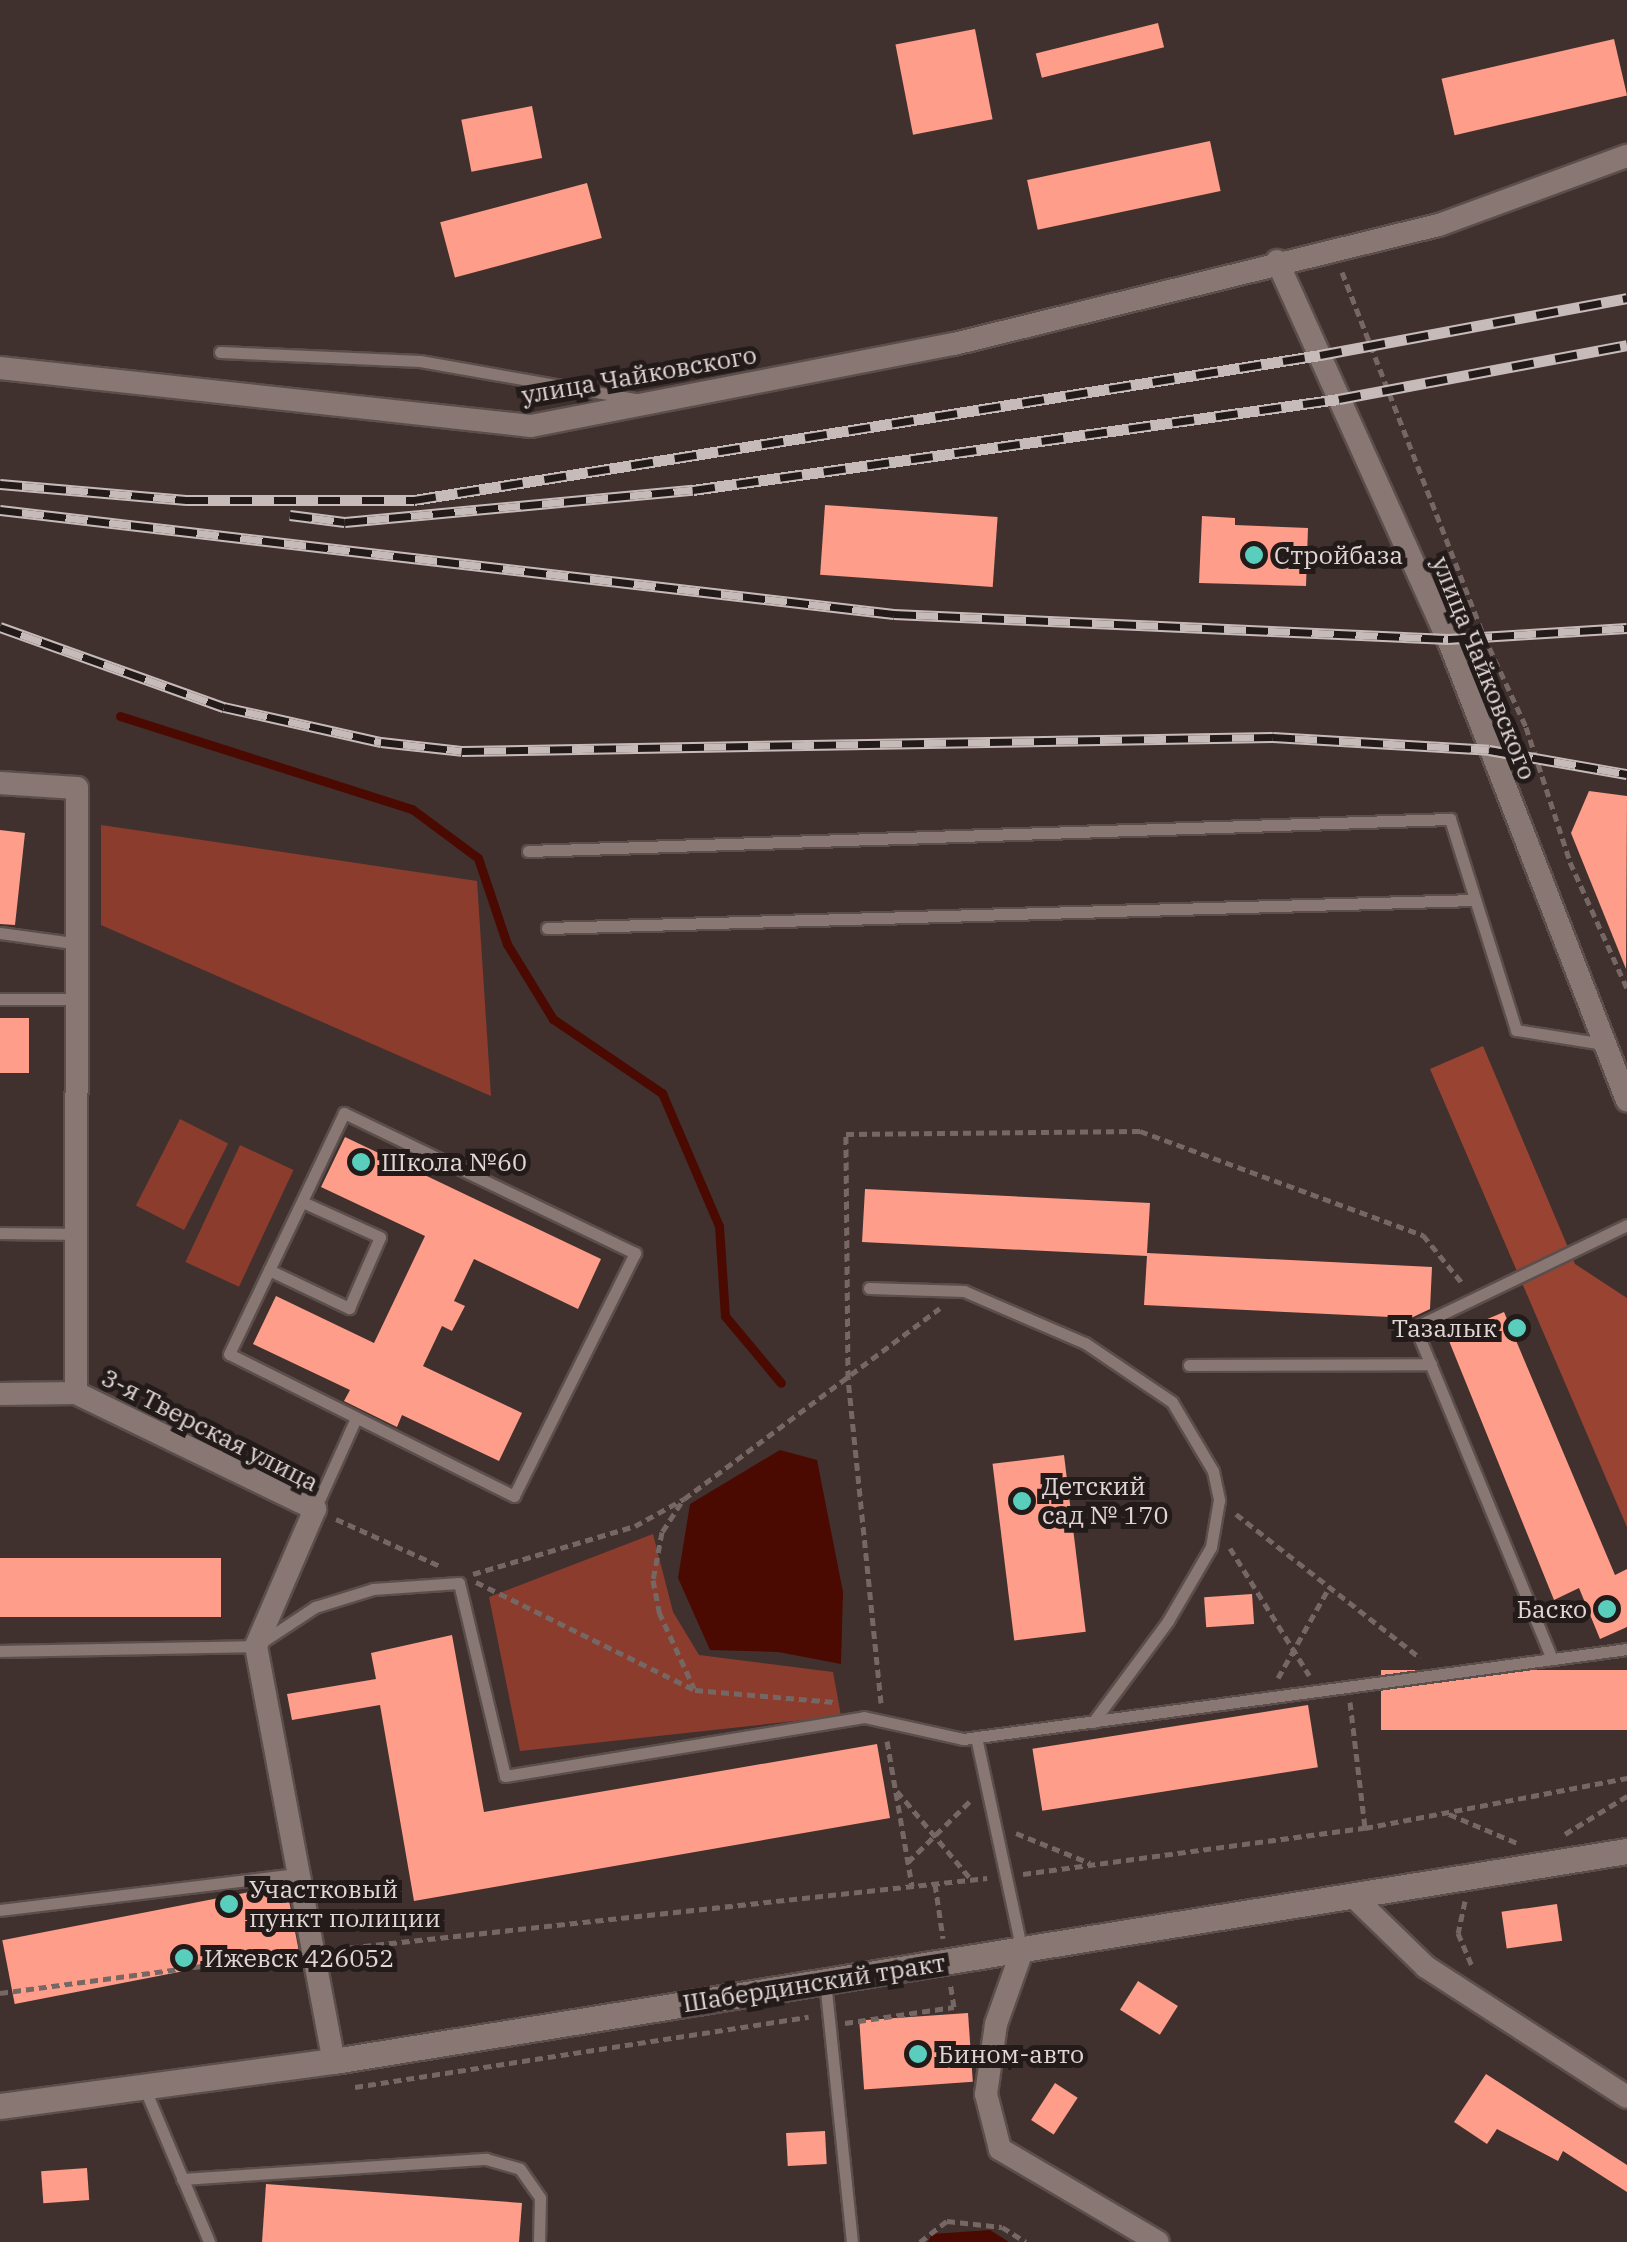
<!DOCTYPE html>
<meta charset="utf-8">
<style>
body{margin:0}
#map{position:relative;width:1627px;height:2242px;overflow:hidden;background:#41312e;font-family:"IBM Plex Serif",serif}
div>[style]{position:absolute}
.green>*{inset:0;background:#8c3c2d;transform-origin:0 0}
.forest>*{inset:0;background:#994332}
.water>*{inset:0;background:#4a0a01}
.stream>*{height:9px;margin:-4.5px;padding:0 4.5px;transform-origin:4.5px;border-radius:4.5px;background:#4a0a01}
.building>*{inset:0;background:#fe9d89;transform-origin:0 0}
.path>*{height:5px;margin-top:-2.5px;transform-origin:0;background:repeating-linear-gradient(90deg,#756764 0 8px,transparent 0 13px)}
.roads{filter:drop-shadow(2px 0 #5b4e4b) drop-shadow(-2px 0 #5b4e4b) drop-shadow(0 2px #5b4e4b) drop-shadow(0 -2px #5b4e4b)}
.lane>*{height:11px;margin:-5.5px;padding:0 5.5px;transform-origin:5.5px;border-radius:5.5px;background:#897773}
.street>*{height:22px;margin:-11px;padding:0 11px;transform-origin:11px;border-radius:11px;background:#897773}
.secondary>*{height:25px;margin:-12.5px;padding:0 12.5px;transform-origin:12.5px;border-radius:12.5px;background:#897773}
.rail>*{height:11px;margin-top:-5.5px;transform-origin:0;background:repeating-linear-gradient(90deg,#221b1a 0 22px,#c7bbb9 0 44px);box-sizing:border-box;border-block:2px solid #c7bbb9}
.dots>*{width:28px;height:28px;translate:-50% -50%;box-sizing:border-box;border:5px solid #221b1a;border-radius:50%}
span{translate:-50% -50%;white-space:nowrap;text-align:center;line-height:1.15;-webkit-text-stroke:10px #221b1a;paint-order:stroke}
.street-label{font-size:25px;color:#e1d6d4}
.poi-label{font-size:25px;color:#e1d6d4}
.left{translate:0 -50%;text-align:left}
.right{translate:-100% -50%;text-align:right}
</style>
<div id="map">
<div class="green">
<div style="clip-path:polygon(101px 825px,477px 881px,491px 1096px,101px 925px)"></div>
<div style="left:180px;top:1119px;width:54px;height:97px;rotate:27deg"></div>
<div style="left:240px;top:1145px;width:59px;height:129px;rotate:25deg"></div>
<div style="clip-path:polygon(653px 1534px,673px 1612px,699px 1655px,833px 1672px,841px 1716px,520px 1751px,489px 1597px)"></div>
</div>
<div class="forest">
<div style="clip-path:polygon(1483px 1046px,1575px 1264px,1627px 1298px,1627px 1527px,1430px 1069px)"></div>
</div>
<div class="water">
<div style="clip-path:polygon(780px 1450px,817px 1460px,843px 1592px,841px 1664px,778px 1652px,710px 1650px,678px 1578px,690px 1504px)"></div>
<div style="clip-path:polygon(990px 2230px,1009px 2242px,928px 2242px,932px 2234px)"></div>
</div>
<div class="stream">
<div style="left:120px;top:716px;width:306px;rotate:17.7deg"></div>
<div style="left:412px;top:809px;width:82px;rotate:36.6deg"></div>
<div style="left:478px;top:858px;width:91px;rotate:71.4deg"></div>
<div style="left:507px;top:944px;width:88px;rotate:58.5deg"></div>
<div style="left:553px;top:1019px;width:132px;rotate:34.2deg"></div>
<div style="left:662px;top:1093px;width:145px;rotate:66.8deg"></div>
<div style="left:719px;top:1226px;width:90px;rotate:86.2deg"></div>
<div style="left:725px;top:1316px;width:87px;rotate:50.1deg"></div>
</div>
<div class="building">
<div style="left:1158px;top:23px;width:25px;height:126px;rotate:76deg"></div>
<div style="left:975px;top:29px;width:92px;height:81px;rotate:79deg"></div>
<div style="left:1614px;top:39px;width:58px;height:177px;rotate:77deg"></div>
<div style="left:532px;top:106px;width:53px;height:72px;rotate:79deg"></div>
<div style="left:1210px;top:141px;width:51px;height:187px;rotate:78deg"></div>
<div style="left:587px;top:183px;width:57px;height:152px;rotate:75deg"></div>
<div style="left:825px;top:505px;width:173px;height:70px;rotate:4deg"></div>
<div style="clip-path:polygon(1202px 516px,1235px 518px,1235px 525px,1308px 528px,1306px 586px,1199px 583px)"></div>
<div style="clip-path:polygon(1589px 791px,1627px 796px,1626px 969px,1571px 833px)"></div>
<div style="clip-path:polygon(0 830px,25px 833px,15px 925px,0 924px)"></div>
<div style="left:0;top:1018px;width:29px;height:55px"></div>
<div style="clip-path:polygon(345px 1137px,601px 1259px,578px 1309px,474px 1259px,454px 1301px,465px 1306px,452px 1331px,442px 1326px,423px 1366px,522px 1413px,499px 1461px,402px 1415px,397px 1427px,344px 1401px,350px 1390px,253px 1344px,276px 1296px,374px 1343px,425px 1236px,321px 1187px)"></div>
<div style="clip-path:polygon(865px 1189px,1150px 1203px,1147px 1253px,1432px 1267px,1430px 1309px,1411px 1318px,1144px 1305px,1147px 1256px,862px 1242px)"></div>
<div style="clip-path:polygon(1504px 1312px,1615px 1575px,1627px 1569px,1627px 1627px,1600px 1639px,1579px 1588px,1554px 1600px,1447px 1336px)"></div>
<div style="left:1064px;top:1455px;width:178px;height:72px;rotate:83deg"></div>
<div style="left:0;top:1558px;width:221px;height:59px"></div>
<div style="left:1252px;top:1594px;width:30px;height:48px;rotate:86deg"></div>
<div style="clip-path:polygon(452px 1635px,484px 1812px,877px 1744px,890px 1818px,414px 1901px,380px 1705px,292px 1720px,287px 1694px,376px 1679px,371px 1653px)"></div>
<div style="left:1627px;top:1670px;width:60px;height:246px;rotate:90deg"></div>
<div style="left:1308px;top:1705px;width:63px;height:279px;rotate:81deg"></div>
<div style="left:286px;top:1885px;width:65px;height:289px;rotate:79deg"></div>
<div style="left:1557px;top:1904px;width:37px;height:56px;rotate:82deg"></div>
<div style="left:1138px;top:1981px;width:47px;height:34px;rotate:32deg"></div>
<div style="left:968px;top:2013px;width:69px;height:109px;rotate:86deg"></div>
<div style="clip-path:polygon(1486px 2074px,1627px 2165px,1627px 2192px,1563px 2151px,1558px 2161px,1497px 2129px,1487px 2144px,1454px 2122px)"></div>
<div style="left:1055px;top:2083px;width:27px;height:44px;rotate:33deg"></div>
<div style="left:825px;top:2131px;width:33px;height:39px;rotate:87deg"></div>
<div style="left:87px;top:2168px;width:32px;height:46px;rotate:86deg"></div>
<div style="clip-path:polygon(266px 2184px,522px 2203px,519px 2242px,262px 2242px)"></div>
</div>
<div class="path">
<div style="left:1342px;top:272px;width:391px;rotate:68.7deg"></div>
<div style="left:1484px;top:636px;width:100px;rotate:65.2deg"></div>
<div style="left:1526px;top:727px;width:142px;rotate:71.9deg"></div>
<div style="left:1570px;top:862px;width:138px;rotate:65.7deg"></div>
<div style="left:681px;top:1503px;width:35px;rotate:123deg"></div>
<div style="left:662px;top:1532px;width:49px;rotate:100.6deg"></div>
<div style="left:653px;top:1580px;width:33px;rotate:79deg"></div>
<div style="left:659px;top:1612px;width:84px;rotate:65.3deg"></div>
<div style="left:1236px;top:1514px;width:234px;rotate:38deg"></div>
<div style="left:336px;top:1519px;width:114px;rotate:24.3deg"></div>
<div style="left:1230px;top:1548px;width:150px;rotate:58.1deg"></div>
<div style="left:473px;top:1574px;width:169px;rotate:-16.5deg"></div>
<div style="left:635px;top:1526px;width:56px;rotate:-28.9deg"></div>
<div style="left:684px;top:1499px;width:319px;rotate:-36.7deg"></div>
<div style="left:476px;top:1582px;width:244px;rotate:26.3deg"></div>
<div style="left:695px;top:1690px;width:140px;rotate:4.9deg"></div>
<div style="left:1278px;top:1678px;width:103px;rotate:-60.5deg"></div>
<div style="left:1350px;top:1702px;width:127px;rotate:83.2deg"></div>
<div style="left:881px;top:1703px;width:327px;rotate:-95.8deg"></div>
<div style="left:848px;top:1378px;width:244px;rotate:-90.5deg"></div>
<div style="left:846px;top:1134px;width:294px;rotate:-0.6deg"></div>
<div style="left:1140px;top:1131px;width:302px;rotate:20.2deg"></div>
<div style="left:1423px;top:1235px;width:63px;rotate:50.8deg"></div>
<div style="left:887px;top:1741px;width:147px;rotate:80.2deg"></div>
<div style="left:897px;top:1791px;width:114px;rotate:50deg"></div>
<div style="left:1449px;top:1814px;width:74px;rotate:23.1deg"></div>
<div style="left:1016px;top:1833px;width:80px;rotate:22.1deg"></div>
<div style="left:1565px;top:1834px;width:73px;rotate:-31.5deg"></div>
<div style="left:908px;top:1862px;width:87px;rotate:-44.5deg"></div>
<div style="left:1023px;top:1874px;width:345px;rotate:-7.7deg"></div>
<div style="left:1365px;top:1828px;width:267px;rotate:-10.8deg"></div>
<div style="left:935px;top:1884px;width:55px;rotate:81.6deg"></div>
<div style="left:1465px;top:1901px;width:33px;rotate:102deg"></div>
<div style="left:1458px;top:1933px;width:36px;rotate:67deg"></div>
<div style="left:337px;top:1949px;width:654px;rotate:-6.23deg"></div>
<div style="left:0;top:1993px;width:294px;rotate:-7.6deg"></div>
<div style="left:845px;top:2023px;width:110px;rotate:-8.4deg"></div>
<div style="left:954px;top:2007px;width:24px;rotate:-99deg"></div>
<div style="left:355px;top:2087px;width:459px;rotate:-8.8deg"></div>
<div style="left:920px;top:2242px;width:34px;rotate:-38deg"></div>
<div style="left:947px;top:2221px;width:55px;rotate:6.2deg"></div>
<div style="left:1002px;top:2227px;width:28px;rotate:32deg"></div>
</div>
<div class="roads">
<div class="lane">
<div style="left:220px;top:352px;width:200px;rotate:2.6deg"></div>
<div style="left:420px;top:361px;width:218px;rotate:10deg"></div>
<div style="left:528px;top:851px;width:923px;rotate:-1.99deg"></div>
<div style="left:1450px;top:819px;width:221px;rotate:72.6deg"></div>
<div style="left:1516px;top:1030px;width:88px;rotate:9.1deg"></div>
<div style="left:547px;top:928px;width:928px;rotate:-1.73deg"></div>
<div style="left:0;top:933px;width:81px;rotate:7.8deg"></div>
<div style="left:0;top:999px;width:79px"></div>
<div style="left:344px;top:1113px;width:323px;rotate:25.7deg"></div>
<div style="left:635px;top:1253px;width:271px;rotate:116.5deg"></div>
<div style="left:514px;top:1496px;width:318px;rotate:-153.5deg"></div>
<div style="left:229px;top:1354px;width:267px;rotate:-64.5deg"></div>
<div style="left:0;top:1233px;width:77px;rotate:0.7deg"></div>
<div style="left:269px;top:1270px;width:89px;rotate:25.4deg"></div>
<div style="left:349px;top:1308px;width:77px;rotate:-66.4deg"></div>
<div style="left:380px;top:1237px;width:85px;rotate:-155.6deg"></div>
<div style="left:869px;top:1288px;width:95px;rotate:1.8deg"></div>
<div style="left:964px;top:1291px;width:132px;rotate:23.3deg"></div>
<div style="left:1085px;top:1343px;width:105px;rotate:34.1deg"></div>
<div style="left:1172px;top:1402px;width:80px;rotate:59.3deg"></div>
<div style="left:1213px;top:1471px;width:30px;rotate:78deg"></div>
<div style="left:1219px;top:1500px;width:48px;rotate:99.7deg"></div>
<div style="left:1211px;top:1547px;width:86px;rotate:120.2deg"></div>
<div style="left:1168px;top:1621px;width:126px;rotate:126.6deg"></div>
<div style="left:1189px;top:1365px;width:242px;rotate:-0.2deg"></div>
<div style="left:315px;top:1509px;width:100px;rotate:-65.7deg"></div>
<div style="left:0;top:1651px;width:256px;rotate:-1.1deg"></div>
<div style="left:256px;top:1646px;width:71px;rotate:-33.5deg"></div>
<div style="left:315px;top:1607px;width:61px;rotate:-17.2deg"></div>
<div style="left:373px;top:1589px;width:86px;rotate:-4deg"></div>
<div style="left:459px;top:1583px;width:198px;rotate:76.6deg"></div>
<div style="left:505px;top:1776px;width:364px;rotate:-9.3deg"></div>
<div style="left:864px;top:1717px;width:101px;rotate:12.5deg"></div>
<div style="left:963px;top:1739px;width:670px;rotate:-7.72deg"></div>
<div style="left:1552px;top:1659px;width:359px;rotate:-112.4deg"></div>
<div style="left:1415px;top:1327px;width:235px;rotate:-25.7deg"></div>
<div style="left:976px;top:1737px;width:219px;rotate:77.9deg"></div>
<div style="left:0;top:1910px;width:300px;rotate:-6.9deg"></div>
<div style="left:825px;top:1981px;width:262px;rotate:84.1deg"></div>
<div style="left:144px;top:2087px;width:168px;rotate:67.2deg"></div>
<div style="left:182px;top:2179px;width:305px;rotate:-3.8deg"></div>
<div style="left:486px;top:2159px;width:35px;rotate:16deg"></div>
<div style="left:520px;top:2169px;width:35px;rotate:55deg"></div>
<div style="left:540px;top:2198px;width:44px;rotate:91.3deg"></div>
</div>
<div class="street">
<div style="left:1277px;top:261px;width:415px;rotate:65.7deg"></div>
<div style="left:1448px;top:639px;width:495px;rotate:68.8deg"></div>
<div style="left:0;top:368px;width:534px;rotate:6.23deg"></div>
<div style="left:531px;top:426px;width:431px;rotate:-11deg"></div>
<div style="left:954px;top:344px;width:499px;rotate:-13.8deg"></div>
<div style="left:1439px;top:225px;width:200px;rotate:-20.2deg"></div>
<div style="left:0;top:783px;width:77px;rotate:3.7deg"></div>
<div style="left:77px;top:788px;width:605px;rotate:90.09deg"></div>
<div style="left:76px;top:1393px;width:266px;rotate:25.9deg"></div>
<div style="left:315px;top:1509px;width:149px;rotate:113.3deg"></div>
<div style="left:256px;top:1646px;width:422px;rotate:79.4deg"></div>
<div style="left:0;top:1394px;width:76px;rotate:-0.8deg"></div>
<div style="left:1354px;top:1897px;width:100px;rotate:44.2deg"></div>
<div style="left:1426px;top:1967px;width:239px;rotate:32.9deg"></div>
<div style="left:1022px;top:1951px;width:77px;rotate:109.6deg"></div>
<div style="left:996px;top:2024px;width:71px;rotate:98.1deg"></div>
<div style="left:986px;top:2094px;width:57px;rotate:75.7deg"></div>
<div style="left:1000px;top:2149px;width:183px;rotate:30.5deg"></div>
</div>
<div class="secondary">
<div style="left:0;top:2106px;width:337px;rotate:-7.7deg"></div>
<div style="left:334px;top:2061px;width:1310px;rotate:-9.23deg"></div>
</div>
</div>
<div class="rail">
<div style="left:0;top:484px;width:187px;rotate:4.9deg"></div>
<div style="left:186px;top:500px;width:228px"></div>
<div style="left:414px;top:500px;width:918px;rotate:-9.09deg"></div>
<div style="left:1320px;top:355px;width:312px;rotate:-10.5deg"></div>
<div style="left:0;top:510px;width:900px;rotate:6.64deg"></div>
<div style="left:894px;top:614px;width:555px;rotate:2.58deg"></div>
<div style="left:1448px;top:639px;width:179px;rotate:-3.5deg"></div>
<div style="left:290px;top:515px;width:55px;rotate:7.3deg"></div>
<div style="left:345px;top:522px;width:349px;rotate:-5.3deg"></div>
<div style="left:693px;top:490px;width:652px;rotate:-8.02deg"></div>
<div style="left:1339px;top:399px;width:293px;rotate:-10.6deg"></div>
<div style="left:0;top:627px;width:238px;rotate:19.7deg"></div>
<div style="left:224px;top:707px;width:161px;rotate:12.6deg"></div>
<div style="left:381px;top:742px;width:81px;rotate:6.3deg"></div>
<div style="left:462px;top:751px;width:811px;rotate:-0.99deg"></div>
<div style="left:1273px;top:737px;width:216px;rotate:3.4deg"></div>
<div style="left:1489px;top:750px;width:140px;rotate:9.9deg"></div>
</div>
<div class="dots">
<div style="left:1254px;top:555px;background:#5acebd"></div>
<div style="left:361px;top:1162px;background:#5acebd"></div>
<div style="left:1517px;top:1328px;background:#5acebd"></div>
<div style="left:1022px;top:1501px;background:#5acebd"></div>
<div style="left:1607px;top:1609px;background:#5acebd"></div>
<div style="left:229px;top:1904px;background:#5acebd"></div>
<div style="left:184px;top:1958px;background:#5acebd"></div>
<div style="left:918px;top:2054px;background:#5acebd"></div>
</div>
<div class="street-label">
<span style="left:639px;top:375px;rotate:-10deg">улица Чайковского</span>
<span style="left:1484px;top:668px;rotate:68deg">улица Чайковского</span>
<span style="left:210px;top:1430px;rotate:27deg">3-я Тверская улица</span>
<span style="left:814px;top:1983px;rotate:-9deg">Шабердинский тракт</span>
</div>
<div class="poi-label">
<span class="left" style="left:1274px;top:555px">Стройбаза</span>
<span class="left" style="left:381px;top:1162px">Школа №60</span>
<span class="right" style="left:1497px;top:1328px">Тазалык</span>
<span class="left" style="left:1042px;top:1501px">Детский<br>сад № 170</span>
<span class="right" style="left:1587px;top:1609px">Баско</span>
<span class="left" style="left:249px;top:1904px">Участковый<br>пункт полиции</span>
<span class="left" style="left:204px;top:1958px">Ижевск 426052</span>
<span class="left" style="left:938px;top:2054px">Бином-авто</span>
</div>
</div>
